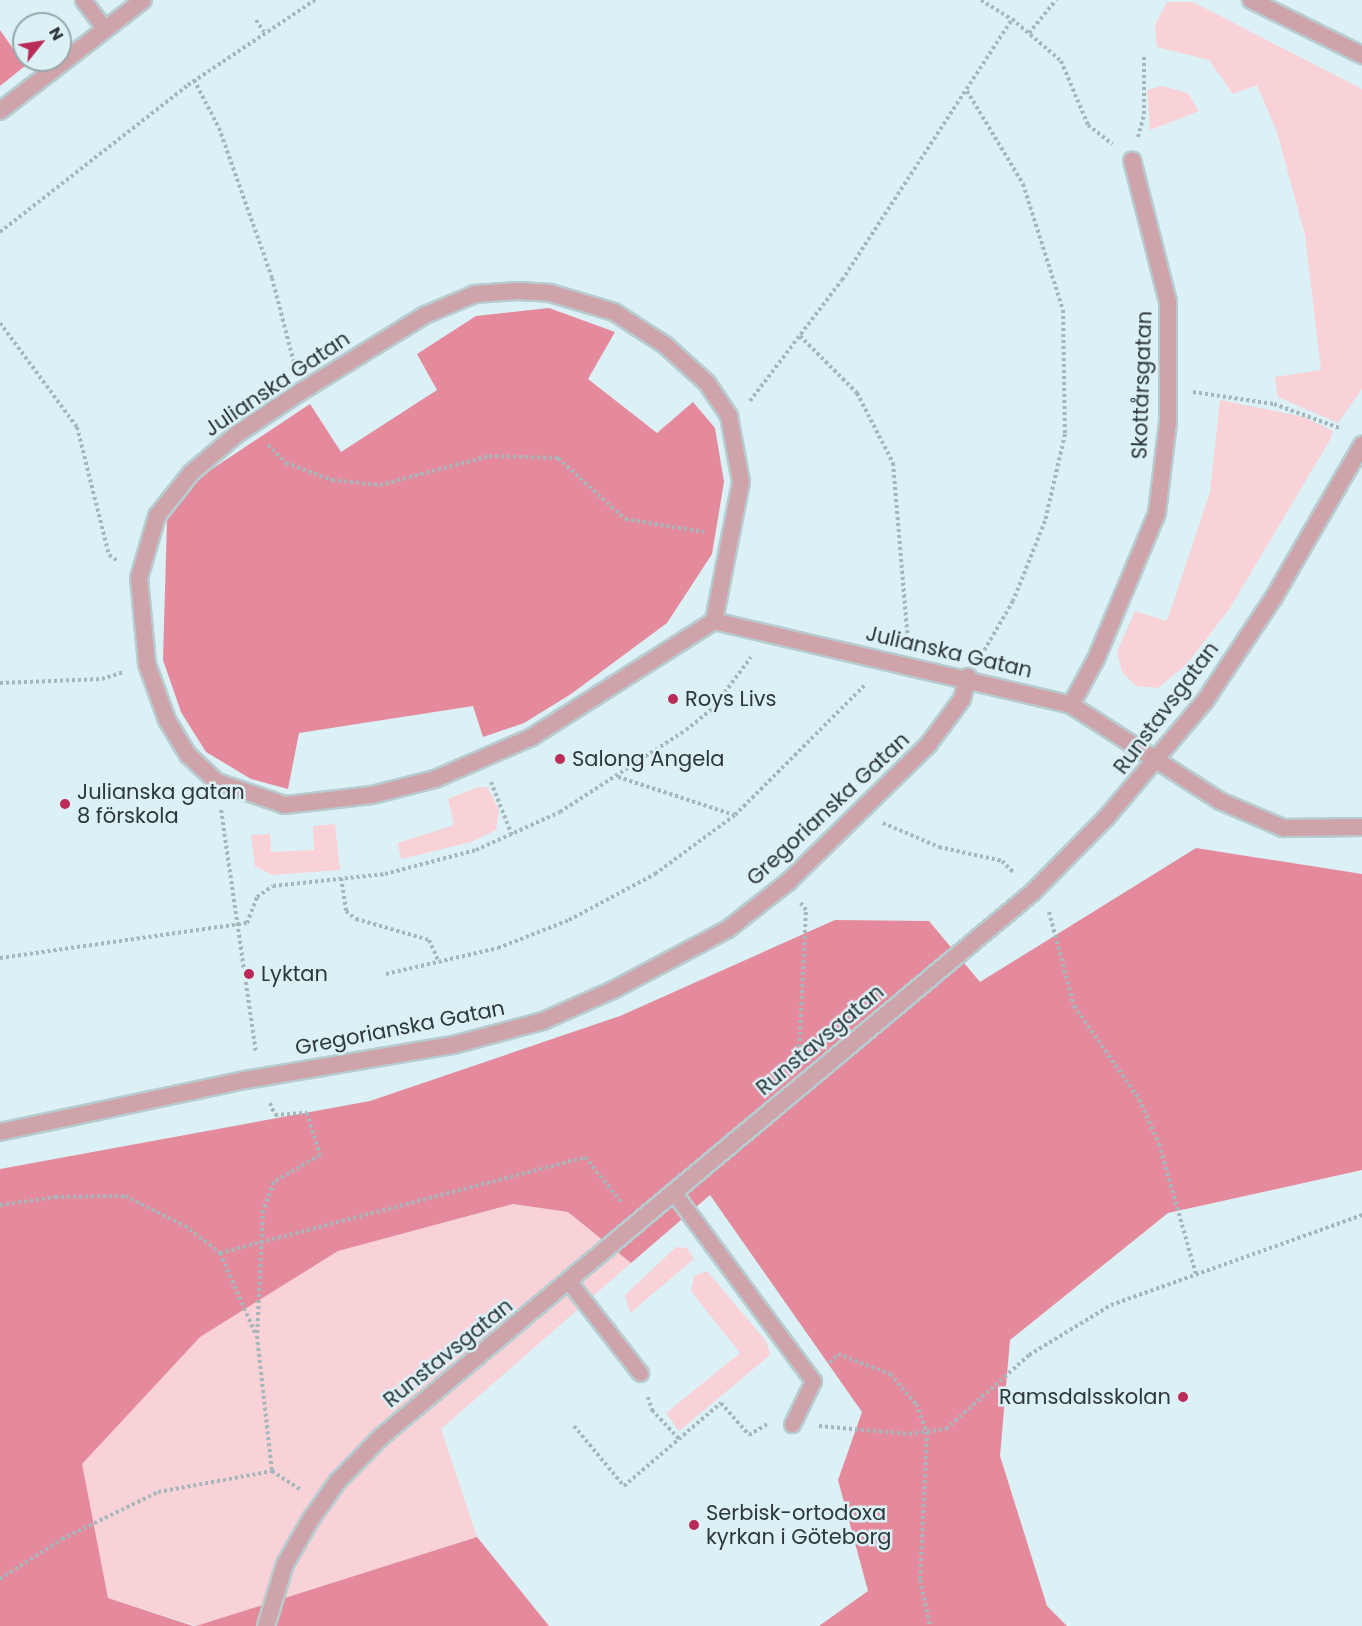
<!DOCTYPE html>
<meta charset="utf-8">
<style>
body{margin:0}
#map{position:relative;width:1362px;height:1626px;overflow:hidden;background:#dbf1f6;font-family:Poppins,sans-serif}
div>[style]{position:absolute}
.green>*{inset:0;background:#f9d2d8}
.forest>*{inset:0;background:#e58a9c}
.path>*{height:4px;margin-top:-2px;transform-origin:0;background:repeating-linear-gradient(90deg,#a5b7bb 0 3px,transparent 0 6px)}
.roads{filter:drop-shadow(2px 0 #b8ccd0) drop-shadow(-2px 0 #b8ccd0) drop-shadow(0 2px #b8ccd0) drop-shadow(0 -2px #b8ccd0)}
.service>*{height:15px;margin:-7.5px;padding:0 7.5px;transform-origin:7.5px;border-radius:7.5px;background:#cea3aa}
.minor>*{height:16px;margin:-8px;padding:0 8px;transform-origin:8px;border-radius:8px;background:#cea3aa}
.tertiary>*{height:16px;margin:-8px;padding:0 8px;transform-origin:8px;border-radius:8px;background:#cea3aa}
.dots>*{width:16px;height:16px;translate:-50% -50%;box-sizing:border-box;border:3px solid #dbf1f6;border-radius:50%}
span{translate:-50% -50%;white-space:nowrap;text-align:center;line-height:1.15;-webkit-text-stroke:5px #dbf1f6;paint-order:stroke}
.street-label{font-size:21px;color:#2e3739}
.poi-label{font-size:21px;color:#2e3739}
.left{translate:0 -50%;text-align:left}
.right{translate:-100% -50%;text-align:right}
.north{position:absolute;left:12px;top:12px;width:60px;height:60px;box-sizing:border-box;background:#dbf1f6;border:2px solid #96a7aa;border-radius:50%;rotate:60deg;font-size:16px;font-weight:700;line-height:24px;text-align:center;color:#2e3739}
.north::after{content:'';display:block;margin:auto;width:21px;height:27px;background:#ba2b58;clip-path:polygon(50% 0,100% 100%,50% 72%,0 100%)}
</style>
<div id="map">
<div class="green">
<div style="clip-path:polygon(1167px 2px,1193px 2px,1362px 89px,1362px 389px,1338px 423px,1278px 397px,1275px 377px,1321px 370px,1305px 235px,1277px 132px,1257px 85px,1233px 94px,1209px 60px,1157px 47px,1155px 25px)"></div>
<div style="clip-path:polygon(1162px 86px,1188px 93px,1199px 111px,1150px 130px,1147px 90px)"></div>
<div style="clip-path:polygon(1220px 400px,1304px 417px,1333px 431px,1331px 438px,1230px 608px,1187px 664px,1158px 688px,1136px 686px,1122px 672px,1117px 652px,1135px 611px,1166px 621px,1170px 613px,1210px 492px)"></div>
<div style="clip-path:polygon(478px 787px,487px 787px,499px 809px,496px 830px,471px 842px,401px 859px,398px 843px,454px 825px,448px 799px)"></div>
<div style="clip-path:polygon(335px 824px,340px 870px,272px 875px,255px 866px,251px 835px,270px 834px,271px 852px,314px 850px,313px 826px)"></div>
<div style="clip-path:polygon(513px 1204px,568px 1212px,631px 1263px,441px 1429px,477px 1537px,196px 1626px,108px 1598px,81px 1464px,200px 1336px,338px 1251px)"></div>
<div style="clip-path:polygon(676px 1247px,687px 1248px,694px 1259px,630px 1313px,625px 1295px)"></div>
<div style="clip-path:polygon(707px 1271px,766px 1341px,770px 1355px,679px 1431px,666px 1413px,740px 1353px,691px 1291px,694px 1276px)"></div>
</div>
<div class="forest">
<div style="clip-path:polygon(0 30px,25px 66px,0 86px)"></div>
<div style="clip-path:polygon(549px 308px,615px 332px,588px 379px,657px 433px,693px 402px,715px 428px,724px 482px,712px 554px,667px 623px,571px 694px,524px 723px,483px 737px,473px 706px,299px 733px,288px 789px,251px 779px,206px 752px,181px 712px,163px 660px,167px 520px,194px 481px,310px 404px,341px 452px,437px 390px,417px 354px,476px 316px)"></div>
<div style="clip-path:polygon(1196px 848px,1362px 874px,1362px 1170px,1168px 1213px,1010px 1340px,1000px 1456px,1047px 1606px,1067px 1626px,819px 1626px,868px 1591px,838px 1480px,862px 1412px,710px 1195px,631px 1263px,568px 1212px,513px 1204px,338px 1251px,200px 1337px,82px 1464px,108px 1598px,193px 1626px,0 1626px,0 1169px,370px 1101px,620px 1016px,835px 920px,929px 921px,980px 982px)"></div>
<div style="clip-path:polygon(477px 1537px,549px 1626px,196px 1626px)"></div>
</div>
<div class="path">
<div style="left:981px;top:0;width:36px;rotate:32deg"></div>
<div style="left:256px;top:20px;width:14px;rotate:56deg"></div>
<div style="left:1029px;top:33px;width:43px;rotate:-50.7deg"></div>
<div style="left:194px;top:80px;width:54px;rotate:62.5deg"></div>
<div style="left:219px;top:128px;width:159px;rotate:70.5deg"></div>
<div style="left:272px;top:278px;width:92px;rotate:75.5deg"></div>
<div style="left:967px;top:91px;width:109px;rotate:58.9deg"></div>
<div style="left:1023px;top:184px;width:132px;rotate:72.4deg"></div>
<div style="left:1063px;top:310px;width:124px;rotate:89.1deg"></div>
<div style="left:1065px;top:434px;width:89px;rotate:102.9deg"></div>
<div style="left:1045px;top:521px;width:86px;rotate:111.8deg"></div>
<div style="left:1013px;top:601px;width:64px;rotate:120.2deg"></div>
<div style="left:1138px;top:137px;width:24px;rotate:-75deg"></div>
<div style="left:1144px;top:114px;width:57px;rotate:-90deg"></div>
<div style="left:0;top:232px;width:239px;rotate:-38deg"></div>
<div style="left:188px;top:85px;width:153px;rotate:-33.8deg"></div>
<div style="left:0;top:323px;width:129px;rotate:53.5deg"></div>
<div style="left:77px;top:427px;width:132px;rotate:76deg"></div>
<div style="left:109px;top:555px;width:11px;rotate:34deg"></div>
<div style="left:800px;top:336px;width:81px;rotate:45deg"></div>
<div style="left:857px;top:393px;width:79px;rotate:62.8deg"></div>
<div style="left:893px;top:463px;width:179px;rotate:85.2deg"></div>
<div style="left:1193px;top:392px;width:82px;rotate:8.4deg"></div>
<div style="left:1274px;top:404px;width:72px;rotate:20.2deg"></div>
<div style="left:750px;top:401px;width:152px;rotate:-52.8deg"></div>
<div style="left:842px;top:280px;width:311px;rotate:-56.9deg"></div>
<div style="left:1012px;top:19px;width:65px;rotate:40.6deg"></div>
<div style="left:1061px;top:61px;width:69px;rotate:67.1deg"></div>
<div style="left:1088px;top:125px;width:31px;rotate:38deg"></div>
<div style="left:268px;top:445px;width:25px;rotate:45deg"></div>
<div style="left:286px;top:463px;width:49px;rotate:20.3deg"></div>
<div style="left:332px;top:480px;width:48px;rotate:5.9deg"></div>
<div style="left:380px;top:485px;width:113px;rotate:-14.9deg"></div>
<div style="left:489px;top:456px;width:69px;rotate:1.7deg"></div>
<div style="left:558px;top:458px;width:91px;rotate:42.3deg"></div>
<div style="left:625px;top:519px;width:80px;rotate:9.3deg"></div>
<div style="left:0;top:683px;width:102px;rotate:-2.2deg"></div>
<div style="left:102px;top:679px;width:23px;rotate:-18deg"></div>
<div style="left:618px;top:777px;width:122px;rotate:18.1deg"></div>
<div style="left:491px;top:782px;width:57px;rotate:68.4deg"></div>
<div style="left:221px;top:810px;width:245px;rotate:81.8deg"></div>
<div style="left:883px;top:823px;width:61px;rotate:23.2deg"></div>
<div style="left:939px;top:847px;width:65px;rotate:12.5deg"></div>
<div style="left:1002px;top:861px;width:17px;rotate:45deg"></div>
<div style="left:341px;top:878px;width:33px;rotate:81deg"></div>
<div style="left:346px;top:911px;width:13px;rotate:39deg"></div>
<div style="left:356px;top:919px;width:76px;rotate:16deg"></div>
<div style="left:429px;top:940px;width:24px;rotate:66deg"></div>
<div style="left:1049px;top:912px;width:97px;rotate:75.1deg"></div>
<div style="left:1074px;top:1006px;width:113px;rotate:55deg"></div>
<div style="left:1139px;top:1099px;width:49px;rotate:66deg"></div>
<div style="left:1159px;top:1144px;width:135px;rotate:74.1deg"></div>
<div style="left:0;top:958px;width:249px;rotate:-8.1deg"></div>
<div style="left:247px;top:923px;width:28px;rotate:-69deg"></div>
<div style="left:257px;top:897px;width:19px;rotate:-35deg"></div>
<div style="left:273px;top:886px;width:113px;rotate:-6.1deg"></div>
<div style="left:385px;top:874px;width:94px;rotate:-14.8deg"></div>
<div style="left:476px;top:850px;width:92px;rotate:-24.3deg"></div>
<div style="left:560px;top:812px;width:150px;rotate:-33.1deg"></div>
<div style="left:686px;top:730px;width:36px;rotate:-39deg"></div>
<div style="left:714px;top:707px;width:62px;rotate:-53.5deg"></div>
<div style="left:386px;top:974px;width:115px;rotate:-13.1deg"></div>
<div style="left:498px;top:948px;width:76px;rotate:-21.5deg"></div>
<div style="left:569px;top:920px;width:98px;rotate:-28.1deg"></div>
<div style="left:655px;top:874px;width:99px;rotate:-36.4deg"></div>
<div style="left:735px;top:815px;width:185px;rotate:-45deg"></div>
<div style="left:799px;top:1053px;width:143px;rotate:-87.2deg"></div>
<div style="left:806px;top:910px;width:9px;rotate:-126deg"></div>
<div style="left:270px;top:1103px;width:13px;rotate:67deg"></div>
<div style="left:275px;top:1115px;width:32px;rotate:-4deg"></div>
<div style="left:307px;top:1113px;width:44px;rotate:72.8deg"></div>
<div style="left:320px;top:1155px;width:53px;rotate:149.6deg"></div>
<div style="left:274px;top:1182px;width:30px;rotate:111deg"></div>
<div style="left:263px;top:1210px;width:126px;rotate:92.7deg"></div>
<div style="left:257px;top:1336px;width:136px;rotate:83.7deg"></div>
<div style="left:0;top:1205px;width:56px;rotate:-8.3deg"></div>
<div style="left:55px;top:1197px;width:70px;rotate:-0.8deg"></div>
<div style="left:125px;top:1196px;width:67px;rotate:26.6deg"></div>
<div style="left:185px;top:1226px;width:44px;rotate:37.6deg"></div>
<div style="left:220px;top:1253px;width:90px;rotate:66.3deg"></div>
<div style="left:220px;top:1253px;width:377px;rotate:-14.7deg"></div>
<div style="left:585px;top:1157px;width:59px;rotate:51.2deg"></div>
<div style="left:830px;top:1363px;width:12px;rotate:-48deg"></div>
<div style="left:838px;top:1354px;width:56px;rotate:21deg"></div>
<div style="left:890px;top:1374px;width:40px;rotate:49deg"></div>
<div style="left:916px;top:1404px;width:30px;rotate:69deg"></div>
<div style="left:927px;top:1432px;width:148px;rotate:92.7deg"></div>
<div style="left:920px;top:1580px;width:47px;rotate:77.7deg"></div>
<div style="left:648px;top:1397px;width:14px;rotate:73deg"></div>
<div style="left:652px;top:1410px;width:40px;rotate:47deg"></div>
<div style="left:574px;top:1426px;width:78px;rotate:50.2deg"></div>
<div style="left:624px;top:1486px;width:128px;rotate:-40.6deg"></div>
<div style="left:721px;top:1403px;width:43px;rotate:48.8deg"></div>
<div style="left:749px;top:1435px;width:21px;rotate:-31deg"></div>
<div style="left:819px;top:1426px;width:90px;rotate:5.1deg"></div>
<div style="left:909px;top:1434px;width:37px;rotate:-8deg"></div>
<div style="left:946px;top:1429px;width:111px;rotate:-41.7deg"></div>
<div style="left:1029px;top:1355px;width:96px;rotate:-31.4deg"></div>
<div style="left:1111px;top:1305px;width:267px;rotate:-19.7deg"></div>
<div style="left:0;top:1579px;width:74px;rotate:-32.8deg"></div>
<div style="left:62px;top:1539px;width:107px;rotate:-26.1deg"></div>
<div style="left:158px;top:1492px;width:116px;rotate:-10.4deg"></div>
<div style="left:272px;top:1471px;width:35px;rotate:33deg"></div>
</div>
<div class="roads">
<div class="service">
<div style="left:83px;top:0;width:36px;rotate:53deg"></div>
<div style="left:674px;top:1193px;width:234px;rotate:53.5deg"></div>
<div style="left:813px;top:1381px;width:48px;rotate:116deg"></div>
<div style="left:570px;top:1283px;width:114px;rotate:52.1deg"></div>
</div>
<div class="minor">
<div style="left:1251px;top:0;width:124px;rotate:26.4deg"></div>
<div style="left:0;top:111px;width:181px;rotate:-37.8deg"></div>
<div style="left:517px;top:291px;width:33px;rotate:3deg"></div>
<div style="left:550px;top:293px;width:67px;rotate:16.5deg"></div>
<div style="left:614px;top:312px;width:61px;rotate:32.9deg"></div>
<div style="left:665px;top:345px;width:57px;rotate:42.1deg"></div>
<div style="left:707px;top:383px;width:40px;rotate:56deg"></div>
<div style="left:729px;top:416px;width:67px;rotate:79.7deg"></div>
<div style="left:741px;top:482px;width:142px;rotate:101deg"></div>
<div style="left:714px;top:621px;width:216px;rotate:147.5deg"></div>
<div style="left:532px;top:737px;width:106px;rotate:156.6deg"></div>
<div style="left:435px;top:779px;width:65px;rotate:165.7deg"></div>
<div style="left:372px;top:795px;width:88px;rotate:173.4deg"></div>
<div style="left:285px;top:805px;width:72px;rotate:-161.3deg"></div>
<div style="left:217px;top:782px;width:40px;rotate:-137deg"></div>
<div style="left:188px;top:755px;width:41px;rotate:-121deg"></div>
<div style="left:167px;top:720px;width:59px;rotate:-109.7deg"></div>
<div style="left:147px;top:664px;width:86px;rotate:-95.3deg"></div>
<div style="left:139px;top:578px;width:65px;rotate:-73.8deg"></div>
<div style="left:157px;top:516px;width:55px;rotate:-51.7deg"></div>
<div style="left:191px;top:473px;width:60px;rotate:-40.3deg"></div>
<div style="left:237px;top:434px;width:78px;rotate:-33.5deg"></div>
<div style="left:302px;top:391px;width:145px;rotate:-31.7deg"></div>
<div style="left:425px;top:315px;width:54px;rotate:-22.8deg"></div>
<div style="left:475px;top:294px;width:42px;rotate:-4.1deg"></div>
<div style="left:714px;top:621px;width:367px;rotate:13.2deg"></div>
<div style="left:1071px;top:705px;width:177px;rotate:32.8deg"></div>
<div style="left:1220px;top:801px;width:69px;rotate:23.2deg"></div>
<div style="left:1283px;top:828px;width:79px;rotate:-0.7deg"></div>
<div style="left:1071px;top:705px;width:52px;rotate:-61.5deg"></div>
<div style="left:1096px;top:659px;width:158px;rotate:-67.3deg"></div>
<div style="left:1157px;top:513px;width:92px;rotate:-83.1deg"></div>
<div style="left:1168px;top:422px;width:120px;rotate:-90deg"></div>
<div style="left:1168px;top:302px;width:146px;rotate:-104.2deg"></div>
<div style="left:0;top:1132px;width:250px;rotate:-12deg"></div>
<div style="left:245px;top:1080px;width:211px;rotate:-9.6deg"></div>
<div style="left:453px;top:1045px;width:93px;rotate:-14.9deg"></div>
<div style="left:543px;top:1021px;width:77px;rotate:-23.9deg"></div>
<div style="left:613px;top:990px;width:130px;rotate:-27.9deg"></div>
<div style="left:728px;top:929px;width:76px;rotate:-38.1deg"></div>
<div style="left:788px;top:882px;width:196px;rotate:-44.4deg"></div>
<div style="left:928px;top:745px;width:57px;rotate:-53.5deg"></div>
<div style="left:962px;top:699px;width:23px;rotate:-75deg"></div>
</div>
<div class="tertiary">
<div style="left:266px;top:1626px;width:65px;rotate:-73deg"></div>
<div style="left:285px;top:1564px;width:52px;rotate:-60deg"></div>
<div style="left:311px;top:1519px;width:47px;rotate:-54.6deg"></div>
<div style="left:338px;top:1481px;width:62px;rotate:-45.7deg"></div>
<div style="left:381px;top:1437px;width:850px;rotate:-39.89deg"></div>
<div style="left:1033px;top:892px;width:104px;rotate:-45.4deg"></div>
<div style="left:1106px;top:818px;width:153px;rotate:-49.8deg"></div>
<div style="left:1205px;top:701px;width:125px;rotate:-56.4deg"></div>
<div style="left:1274px;top:597px;width:176px;rotate:-59.9deg"></div>
</div>
</div>
<div class="dots">
<div style="left:673px;top:699px;background:#ba2b58"></div>
<div style="left:560px;top:759px;background:#ba2b58"></div>
<div style="left:65px;top:804px;background:#ba2b58"></div>
<div style="left:249px;top:974px;background:#ba2b58"></div>
<div style="left:1183px;top:1397px;background:#ba2b58"></div>
<div style="left:694px;top:1525px;background:#ba2b58"></div>
</div>
<div class="street-label">
<span style="left:277px;top:384px;rotate:-34deg">Julianska Gatan</span>
<span style="left:1142px;top:385px;rotate:-88deg">Skottårsgatan</span>
<span style="left:949px;top:652px;rotate:13deg">Julianska Gatan</span>
<span style="left:1166px;top:708px;rotate:-53deg">Runstavsgatan</span>
<span style="left:828px;top:809px;rotate:-43deg">Gregorianska Gatan</span>
<span style="left:400px;top:1028px;rotate:-11deg">Gregorianska Gatan</span>
<span style="left:820px;top:1040px;rotate:-40deg">Runstavsgatan</span>
<span style="left:448px;top:1353px;rotate:-39deg">Runstavsgatan</span>
</div>
<div class="poi-label">
<span class="left" style="left:685px;top:699px">Roys Livs</span>
<span class="left" style="left:572px;top:759px">Salong Angela</span>
<span class="left" style="left:77px;top:804px">Julianska gatan<br>8 förskola</span>
<span class="left" style="left:261px;top:974px">Lyktan</span>
<span class="right" style="left:1171px;top:1397px">Ramsdalsskolan</span>
<span class="left" style="left:706px;top:1525px">Serbisk-ortodoxa<br>kyrkan i Göteborg</span>
</div>
<div class="north">N</div>
</div>
